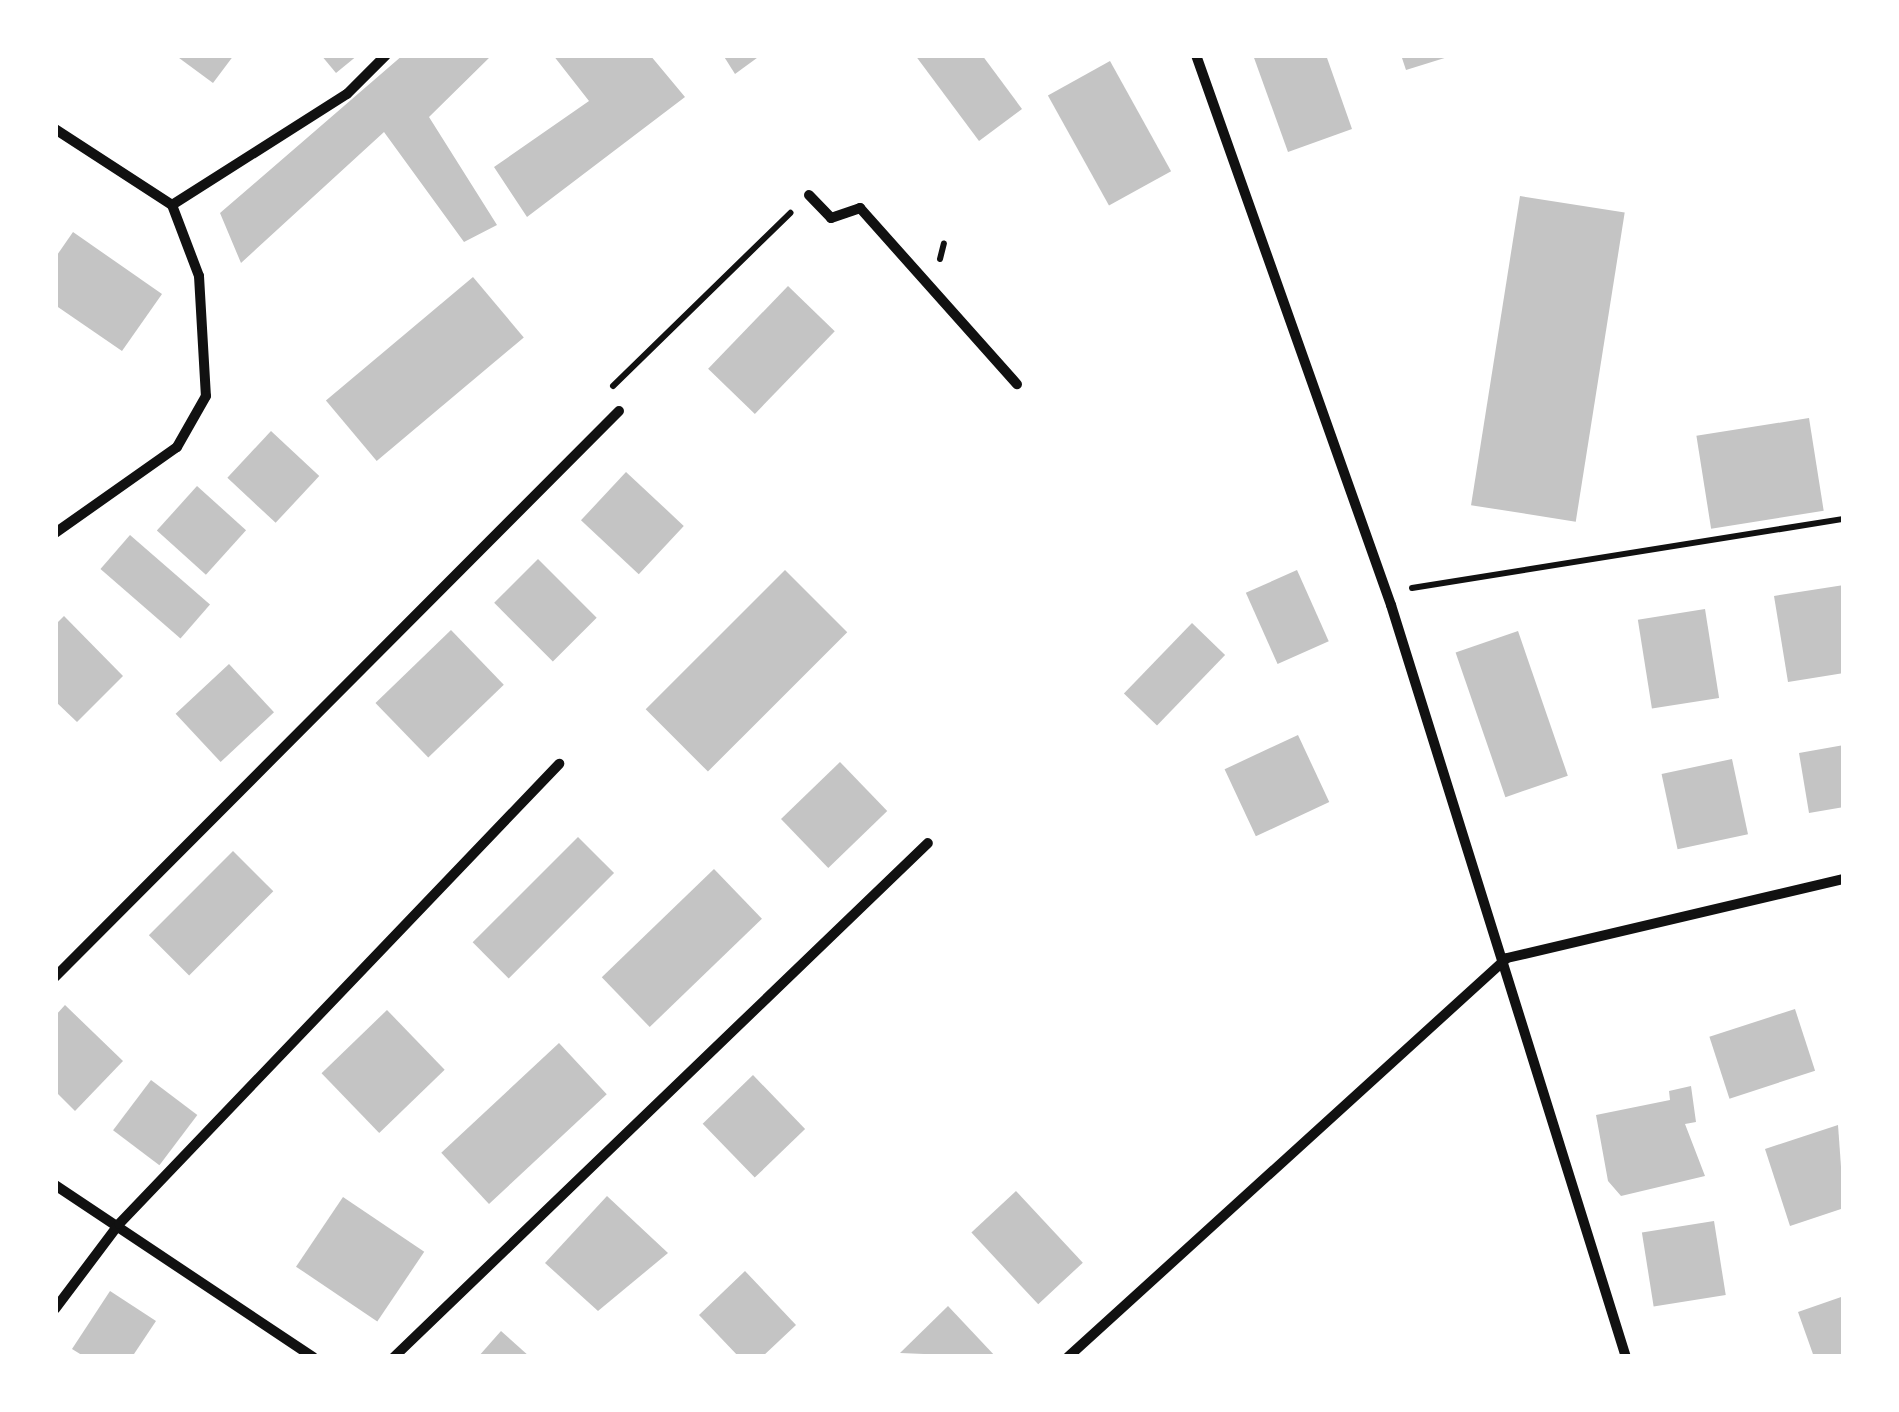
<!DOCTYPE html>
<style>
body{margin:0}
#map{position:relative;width:1899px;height:1412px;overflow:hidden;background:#fff;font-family:"PT Sans",sans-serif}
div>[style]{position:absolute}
.building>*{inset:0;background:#c4c4c4;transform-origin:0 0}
.path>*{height:6px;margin:-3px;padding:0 3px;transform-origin:3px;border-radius:3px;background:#111}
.minor>*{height:10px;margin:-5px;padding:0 5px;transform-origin:5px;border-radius:5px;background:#111}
span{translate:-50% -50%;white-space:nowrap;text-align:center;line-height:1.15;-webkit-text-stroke:10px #fff;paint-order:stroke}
.frame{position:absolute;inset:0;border:58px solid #fff;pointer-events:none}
</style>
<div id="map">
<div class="building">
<div style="clip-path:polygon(175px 55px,234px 55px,213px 83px)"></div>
<div style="clip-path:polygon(321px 55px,358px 55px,336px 73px)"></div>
<div style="clip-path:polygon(403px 55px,492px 55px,429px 117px,497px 225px,464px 242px,384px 132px,241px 263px,220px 213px)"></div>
<div style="clip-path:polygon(553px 55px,650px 55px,685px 97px,527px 217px,494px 167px,589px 101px)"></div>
<div style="clip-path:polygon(723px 55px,761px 55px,735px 74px)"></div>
<div style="clip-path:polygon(915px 55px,982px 55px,1022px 109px,979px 141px)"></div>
<div style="clip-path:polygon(1253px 55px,1326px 55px,1352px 129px,1288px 152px)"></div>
<div style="clip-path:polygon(1401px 55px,1451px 55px,1451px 56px,1406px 70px)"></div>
<div style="left:1110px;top:61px;width:126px;height:71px;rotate:61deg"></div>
<div style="left:1520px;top:196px;width:106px;height:313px;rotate:9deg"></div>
<div style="clip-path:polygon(73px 232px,162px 294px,122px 351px,55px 305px,55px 258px)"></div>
<div style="left:473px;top:277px;width:79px;height:192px;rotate:50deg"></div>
<div style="left:788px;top:286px;width:65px;height:115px;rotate:44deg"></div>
<div style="left:1809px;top:418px;width:94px;height:114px;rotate:81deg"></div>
<div style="left:271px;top:431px;width:66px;height:64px;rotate:43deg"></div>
<div style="left:626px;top:472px;width:79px;height:66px;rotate:43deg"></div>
<div style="left:197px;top:486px;width:66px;height:60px;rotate:42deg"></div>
<div style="left:130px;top:535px;width:106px;height:45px;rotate:41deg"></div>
<div style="left:538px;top:559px;width:83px;height:62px;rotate:45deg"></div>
<div style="left:785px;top:570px;width:88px;height:197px;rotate:45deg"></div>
<div style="left:1297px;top:570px;width:78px;height:56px;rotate:66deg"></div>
<div style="clip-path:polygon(1844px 585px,1844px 673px,1788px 682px,1774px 596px)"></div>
<div style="left:1705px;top:609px;width:90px;height:68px;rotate:81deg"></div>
<div style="clip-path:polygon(64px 616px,123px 676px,77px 722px,55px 701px,55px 625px)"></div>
<div style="left:1192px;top:623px;width:46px;height:98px;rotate:44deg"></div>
<div style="left:451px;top:630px;width:76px;height:105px;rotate:46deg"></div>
<div style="left:1518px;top:631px;width:153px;height:66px;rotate:71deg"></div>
<div style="left:229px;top:664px;width:66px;height:73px;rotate:47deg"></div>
<div style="left:1298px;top:735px;width:74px;height:81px;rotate:65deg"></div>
<div style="clip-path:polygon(1844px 745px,1844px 807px,1809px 813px,1799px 753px)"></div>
<div style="left:1732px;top:759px;width:77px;height:72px;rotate:78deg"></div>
<div style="left:840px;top:762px;width:68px;height:82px;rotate:46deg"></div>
<div style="left:578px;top:837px;width:51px;height:149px;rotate:45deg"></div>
<div style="left:233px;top:851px;width:57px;height:119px;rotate:45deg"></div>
<div style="left:714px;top:869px;width:69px;height:156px;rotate:46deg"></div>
<div style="clip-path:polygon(65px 1005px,123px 1061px,75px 1111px,55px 1091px,55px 1016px)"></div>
<div style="left:1795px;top:1009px;width:65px;height:90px;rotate:72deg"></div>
<div style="left:387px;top:1010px;width:83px;height:91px;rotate:46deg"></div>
<div style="left:559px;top:1043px;width:70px;height:161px;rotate:47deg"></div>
<div style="left:753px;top:1075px;width:75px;height:70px;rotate:46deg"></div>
<div style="left:151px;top:1080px;width:58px;height:63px;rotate:37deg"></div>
<div style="clip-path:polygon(1691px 1086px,1696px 1122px,1685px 1124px,1705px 1176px,1621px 1196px,1608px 1181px,1596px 1115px,1670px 1100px,1669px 1091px)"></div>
<div style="clip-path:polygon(1838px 1125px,1844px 1208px,1790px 1226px,1765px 1149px)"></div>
<div style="left:1016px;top:1191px;width:98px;height:61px;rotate:47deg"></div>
<div style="clip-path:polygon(607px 1196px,668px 1253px,598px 1311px,545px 1263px)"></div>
<div style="left:343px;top:1197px;width:98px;height:84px;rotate:34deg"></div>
<div style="left:1714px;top:1221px;width:75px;height:73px;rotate:81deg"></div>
<div style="clip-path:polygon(745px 1271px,796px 1325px,762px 1357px,739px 1357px,699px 1315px)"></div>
<div style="clip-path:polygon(110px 1291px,156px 1321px,132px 1357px,85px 1357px,72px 1349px)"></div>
<div style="clip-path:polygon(1844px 1296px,1844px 1357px,1814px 1357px,1798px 1312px)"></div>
<div style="clip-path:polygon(948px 1306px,996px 1357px,900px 1353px)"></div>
<div style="clip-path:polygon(501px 1331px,530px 1357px,478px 1357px)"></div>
</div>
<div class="path">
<div style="left:940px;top:259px;width:16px;rotate:-76deg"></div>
<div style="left:613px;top:386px;width:248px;rotate:-44.3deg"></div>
<div style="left:1412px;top:588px;width:437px;rotate:-9.1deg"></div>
</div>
<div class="minor">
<div style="left:1196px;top:55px;width:584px;rotate:70.48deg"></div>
<div style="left:1391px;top:605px;width:788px;rotate:72.65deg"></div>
<div style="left:55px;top:129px;width:140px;rotate:33deg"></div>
<div style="left:172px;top:205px;width:76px;rotate:69.2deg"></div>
<div style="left:199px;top:276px;width:120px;rotate:86.7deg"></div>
<div style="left:206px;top:396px;width:59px;rotate:119.6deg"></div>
<div style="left:177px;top:447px;width:149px;rotate:144.8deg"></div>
<div style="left:809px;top:195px;width:32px;rotate:46deg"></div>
<div style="left:831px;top:218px;width:31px;rotate:-19deg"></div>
<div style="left:860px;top:208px;width:236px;rotate:48.3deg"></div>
<div style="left:172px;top:205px;width:207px;rotate:-32.4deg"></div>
<div style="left:347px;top:94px;width:55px;rotate:-45deg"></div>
<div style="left:55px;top:977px;width:799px;rotate:-45.1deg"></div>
<div style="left:55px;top:1185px;width:310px;rotate:33.7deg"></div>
<div style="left:55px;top:1309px;width:106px;rotate:-53deg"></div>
<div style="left:119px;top:1224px;width:637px;rotate:-46.27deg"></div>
<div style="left:394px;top:1357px;width:741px;rotate:-43.91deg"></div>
<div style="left:1068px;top:1357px;width:593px;rotate:-42.27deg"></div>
<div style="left:1507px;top:958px;width:346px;rotate:-13.2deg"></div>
</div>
<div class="frame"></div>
</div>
